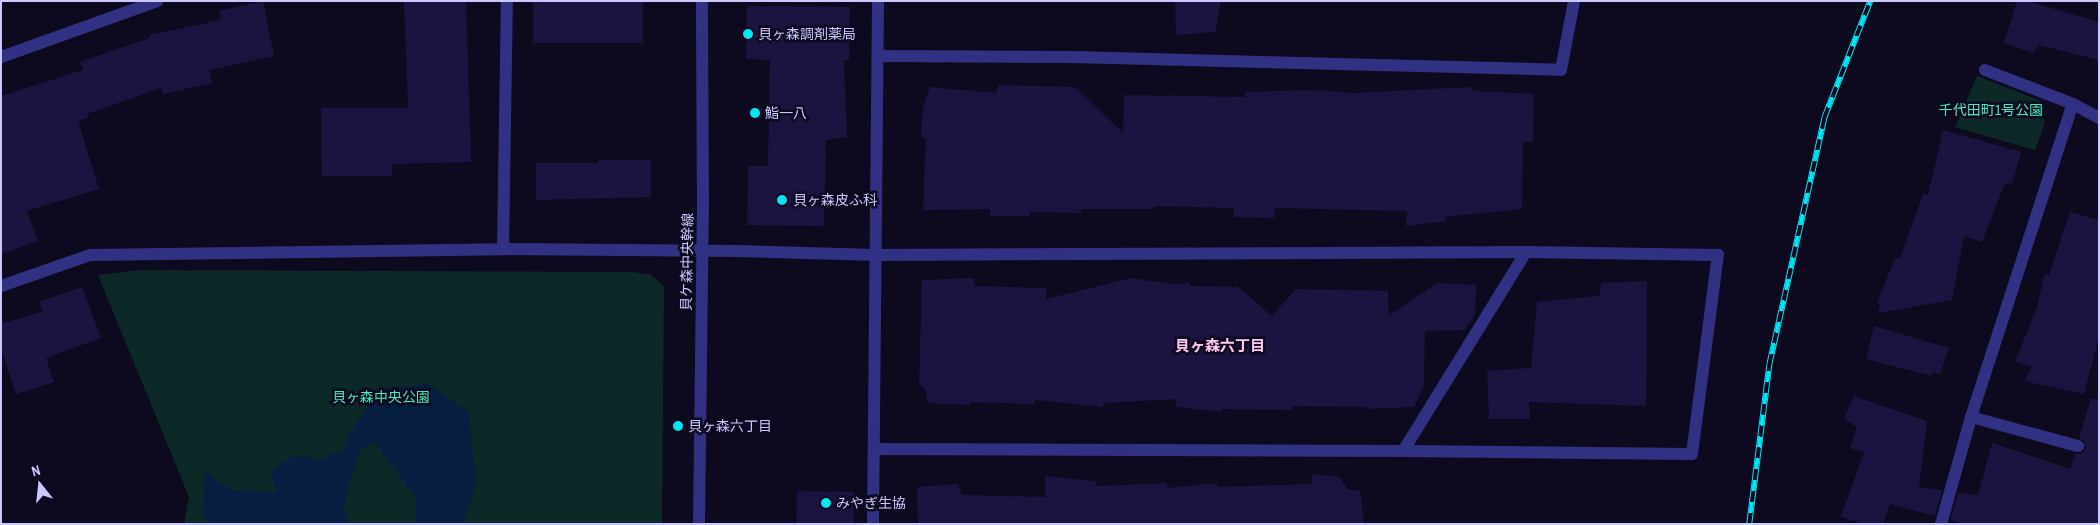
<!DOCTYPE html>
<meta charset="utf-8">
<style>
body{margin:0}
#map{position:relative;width:2100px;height:525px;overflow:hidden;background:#0d0a1f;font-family:"Archivo Narrow","Noto Sans JP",sans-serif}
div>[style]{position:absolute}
.green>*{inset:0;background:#0d2927}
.water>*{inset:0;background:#061f41}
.building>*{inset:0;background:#1b1441;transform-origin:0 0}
.minor>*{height:12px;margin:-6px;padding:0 6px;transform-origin:6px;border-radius:6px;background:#303182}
.rail>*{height:5.5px;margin-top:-2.75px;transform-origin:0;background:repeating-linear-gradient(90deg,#0d0a1f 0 11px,#00e6f3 0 22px);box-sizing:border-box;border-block:1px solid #00e6f3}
.dots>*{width:14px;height:14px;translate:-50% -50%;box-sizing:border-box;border:2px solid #0d0a1f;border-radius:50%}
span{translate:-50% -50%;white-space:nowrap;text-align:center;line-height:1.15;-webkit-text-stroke:5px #0d0a1f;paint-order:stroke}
.poi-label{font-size:14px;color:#cbc8ff}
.left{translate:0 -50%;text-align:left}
.park-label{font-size:14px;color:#49eaba}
.street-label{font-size:14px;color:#cbc8ff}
.neighbourhood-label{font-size:15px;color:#ffcaee;font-weight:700}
.frame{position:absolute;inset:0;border:2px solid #cbc8ff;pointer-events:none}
.north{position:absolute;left:15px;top:460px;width:50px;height:50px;-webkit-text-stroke:4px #0d0a1f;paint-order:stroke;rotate:344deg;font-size:14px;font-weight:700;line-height:20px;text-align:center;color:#cbc8ff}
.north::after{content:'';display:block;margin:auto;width:18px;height:22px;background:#cbc8ff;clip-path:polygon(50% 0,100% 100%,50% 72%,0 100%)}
</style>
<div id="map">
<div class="green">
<div style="clip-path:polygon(1977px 76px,2041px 101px,2045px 123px,2035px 150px,1955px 127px)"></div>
<div style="clip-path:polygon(140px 270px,633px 272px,651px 275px,664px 286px,662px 524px,184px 524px,189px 497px,98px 275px)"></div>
</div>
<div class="water">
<div style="clip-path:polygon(428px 384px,469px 412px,476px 482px,464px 524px,415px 524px,416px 498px,375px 442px,361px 450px,349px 484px,344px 509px,349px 524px,210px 524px,203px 515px,205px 472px,232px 490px,277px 492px,270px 472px,297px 454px,318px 460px,343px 450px,351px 431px,382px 388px)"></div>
</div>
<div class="building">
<div style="clip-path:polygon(263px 1px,274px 56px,209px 70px,212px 83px,163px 94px,161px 88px,87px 114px,88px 118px,78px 121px,99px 189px,27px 211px,38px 241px,1px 254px,1px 96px,83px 70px,80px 62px,150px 38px,150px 35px,221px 20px,219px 11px)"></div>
<div style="clip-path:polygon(404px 1px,466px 1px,471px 162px,392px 164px,392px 176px,322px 176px,321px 108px,408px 108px)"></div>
<div style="left:533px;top:1px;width:110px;height:42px"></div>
<div style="clip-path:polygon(1175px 1px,1221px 1px,1215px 32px,1176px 35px)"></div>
<div style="clip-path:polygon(2017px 1px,2027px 1px,2099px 22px,2099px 60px,2039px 45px,2033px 53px,2004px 43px)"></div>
<div style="clip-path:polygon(747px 6px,850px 7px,849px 60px,844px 60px,847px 137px,826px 140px,824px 226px,747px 225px,748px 166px,768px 166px,770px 60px,746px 59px)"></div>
<div style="clip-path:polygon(998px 85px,1075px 87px,1123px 133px,1124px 95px,1245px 97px,1245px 92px,1313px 90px,1353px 93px,1472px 87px,1473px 91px,1534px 94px,1533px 142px,1523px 142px,1522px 209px,1445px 217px,1446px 221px,1406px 226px,1407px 211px,1275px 208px,1274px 218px,1234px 217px,1234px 208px,1154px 206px,1154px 209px,1081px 209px,1081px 213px,1030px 212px,1029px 216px,990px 216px,990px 209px,923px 210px,926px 138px,921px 137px,923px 107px,930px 87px,996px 93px)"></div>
<div style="clip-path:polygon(1943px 130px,2021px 152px,2012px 184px,2005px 183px,1982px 242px,1964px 236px,1952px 300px,1878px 313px,1880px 304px,1877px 303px,1895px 258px,1900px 259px,1923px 194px,1928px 195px)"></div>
<div style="clip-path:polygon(598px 160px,651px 160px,651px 197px,536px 200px,536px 163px,598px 163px)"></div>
<div style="clip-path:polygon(2070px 212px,2099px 220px,2099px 336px,2084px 394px,2024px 381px,2032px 367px,2015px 362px,2037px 307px,2045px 274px,2049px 275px)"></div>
<div style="clip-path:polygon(974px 278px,974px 286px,1046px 288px,1046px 299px,1131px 278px,1171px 284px,1190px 283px,1190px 286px,1238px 287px,1272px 316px,1296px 289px,1388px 291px,1389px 316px,1437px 283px,1476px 285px,1475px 315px,1465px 330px,1425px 331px,1424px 385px,1414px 407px,1367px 409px,1367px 407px,1292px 406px,1292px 410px,1222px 409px,1222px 412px,1176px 407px,1176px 399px,1103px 403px,1103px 407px,1035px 400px,1035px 404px,970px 402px,970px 405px,928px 403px,925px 389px,919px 385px,922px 280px)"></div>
<div style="clip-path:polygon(1647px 281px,1646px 406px,1529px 402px,1530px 419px,1489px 419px,1487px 371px,1531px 368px,1537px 302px,1599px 296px,1601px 283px)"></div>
<div style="clip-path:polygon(82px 287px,101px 338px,46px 358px,54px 382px,16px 394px,1px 348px,1px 324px,43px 311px,39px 302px)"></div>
<div style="clip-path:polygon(1874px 326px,1949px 348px,1940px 374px,1932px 372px,1932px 376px,1866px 359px)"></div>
<div style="clip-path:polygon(1854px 396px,1927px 421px,1919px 487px,1942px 490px,1935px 516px,1890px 504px,1883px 524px,1865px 524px,1841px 517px,1864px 452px,1850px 448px,1857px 427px,1844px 419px)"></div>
<div style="clip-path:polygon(2091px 398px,2099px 400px,2099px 524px,1966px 524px,1951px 520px,1958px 493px,1978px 495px,1992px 443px,2070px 469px,2075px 454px,2081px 454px,2086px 449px,2084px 441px,2079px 438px)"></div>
<div style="clip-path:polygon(1312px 474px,1340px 477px,1347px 489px,1360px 491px,1364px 524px,918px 524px,917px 487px,958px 484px,962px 495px,1045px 497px,1045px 476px,1096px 481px,1096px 486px,1167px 483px,1167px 488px,1217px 483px,1218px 487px,1312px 484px)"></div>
<div style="left:797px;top:491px;width:57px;height:33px;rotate:1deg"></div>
</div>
<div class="minor">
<div style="left:878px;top:56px;width:195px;rotate:0.3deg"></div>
<div style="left:1073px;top:57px;width:488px;rotate:1.5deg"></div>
<div style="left:1561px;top:70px;width:70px;rotate:-79.3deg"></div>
<div style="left:1px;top:57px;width:166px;rotate:-19.7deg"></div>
<div style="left:1985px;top:70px;width:94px;rotate:21.1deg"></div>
<div style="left:2073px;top:104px;width:30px;rotate:28deg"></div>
<div style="left:503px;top:249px;width:248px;rotate:-89.1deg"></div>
<div style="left:1px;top:286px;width:94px;rotate:-19.2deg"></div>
<div style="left:90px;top:255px;width:413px;rotate:-0.8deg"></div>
<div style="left:503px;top:249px;width:232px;rotate:0.5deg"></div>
<div style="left:735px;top:251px;width:141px;rotate:1.6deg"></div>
<div style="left:876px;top:255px;width:650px;rotate:-0.26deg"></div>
<div style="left:1526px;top:252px;width:234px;rotate:121.7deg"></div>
<div style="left:1403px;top:451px;width:529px;rotate:-179.78deg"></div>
<div style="left:1971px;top:417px;width:111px;rotate:15.2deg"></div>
<div style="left:1403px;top:451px;width:289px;rotate:0.6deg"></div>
<div style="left:1692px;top:454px;width:201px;rotate:-82.6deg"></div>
<div style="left:1718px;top:255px;width:192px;rotate:-179.1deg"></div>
<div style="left:699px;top:524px;width:313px;rotate:-89.3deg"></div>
<div style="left:703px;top:211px;width:210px;rotate:-90.3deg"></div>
<div style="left:873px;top:524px;width:523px;rotate:-89.45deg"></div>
<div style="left:1941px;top:524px;width:111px;rotate:-74.3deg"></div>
<div style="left:1971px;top:417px;width:329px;rotate:-72deg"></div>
</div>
<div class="rail">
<div style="left:1749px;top:524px;width:160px;rotate:-82.8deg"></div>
<div style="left:1769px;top:365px;width:253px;rotate:-77.4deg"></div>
<div style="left:1824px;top:118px;width:126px;rotate:-68.5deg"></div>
</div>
<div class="dots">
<div style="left:748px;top:34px;background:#00e6f3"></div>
<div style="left:755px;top:113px;background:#00e6f3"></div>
<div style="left:782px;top:200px;background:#00e6f3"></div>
<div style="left:678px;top:426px;background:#00e6f3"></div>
<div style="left:826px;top:503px;background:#00e6f3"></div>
</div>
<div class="poi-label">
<span class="left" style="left:758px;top:34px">貝ヶ森調剤薬局</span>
<span class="left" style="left:765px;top:113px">鮨一八</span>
<span class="left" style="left:793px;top:200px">貝ヶ森皮ふ科</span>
<span class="left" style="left:688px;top:426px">貝ヶ森六丁目</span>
<span class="left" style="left:836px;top:503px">みやぎ生協</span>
</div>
<div class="park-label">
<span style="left:1991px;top:110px">千代田町1号公園</span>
<span style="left:381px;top:397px">貝ヶ森中央公園</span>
</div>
<div class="street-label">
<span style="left:687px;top:262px;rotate:-89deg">貝ケ森中央幹線</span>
</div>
<div class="neighbourhood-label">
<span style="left:1220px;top:346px">貝ヶ森六丁目</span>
</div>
<div class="frame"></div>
<div class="north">N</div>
</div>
